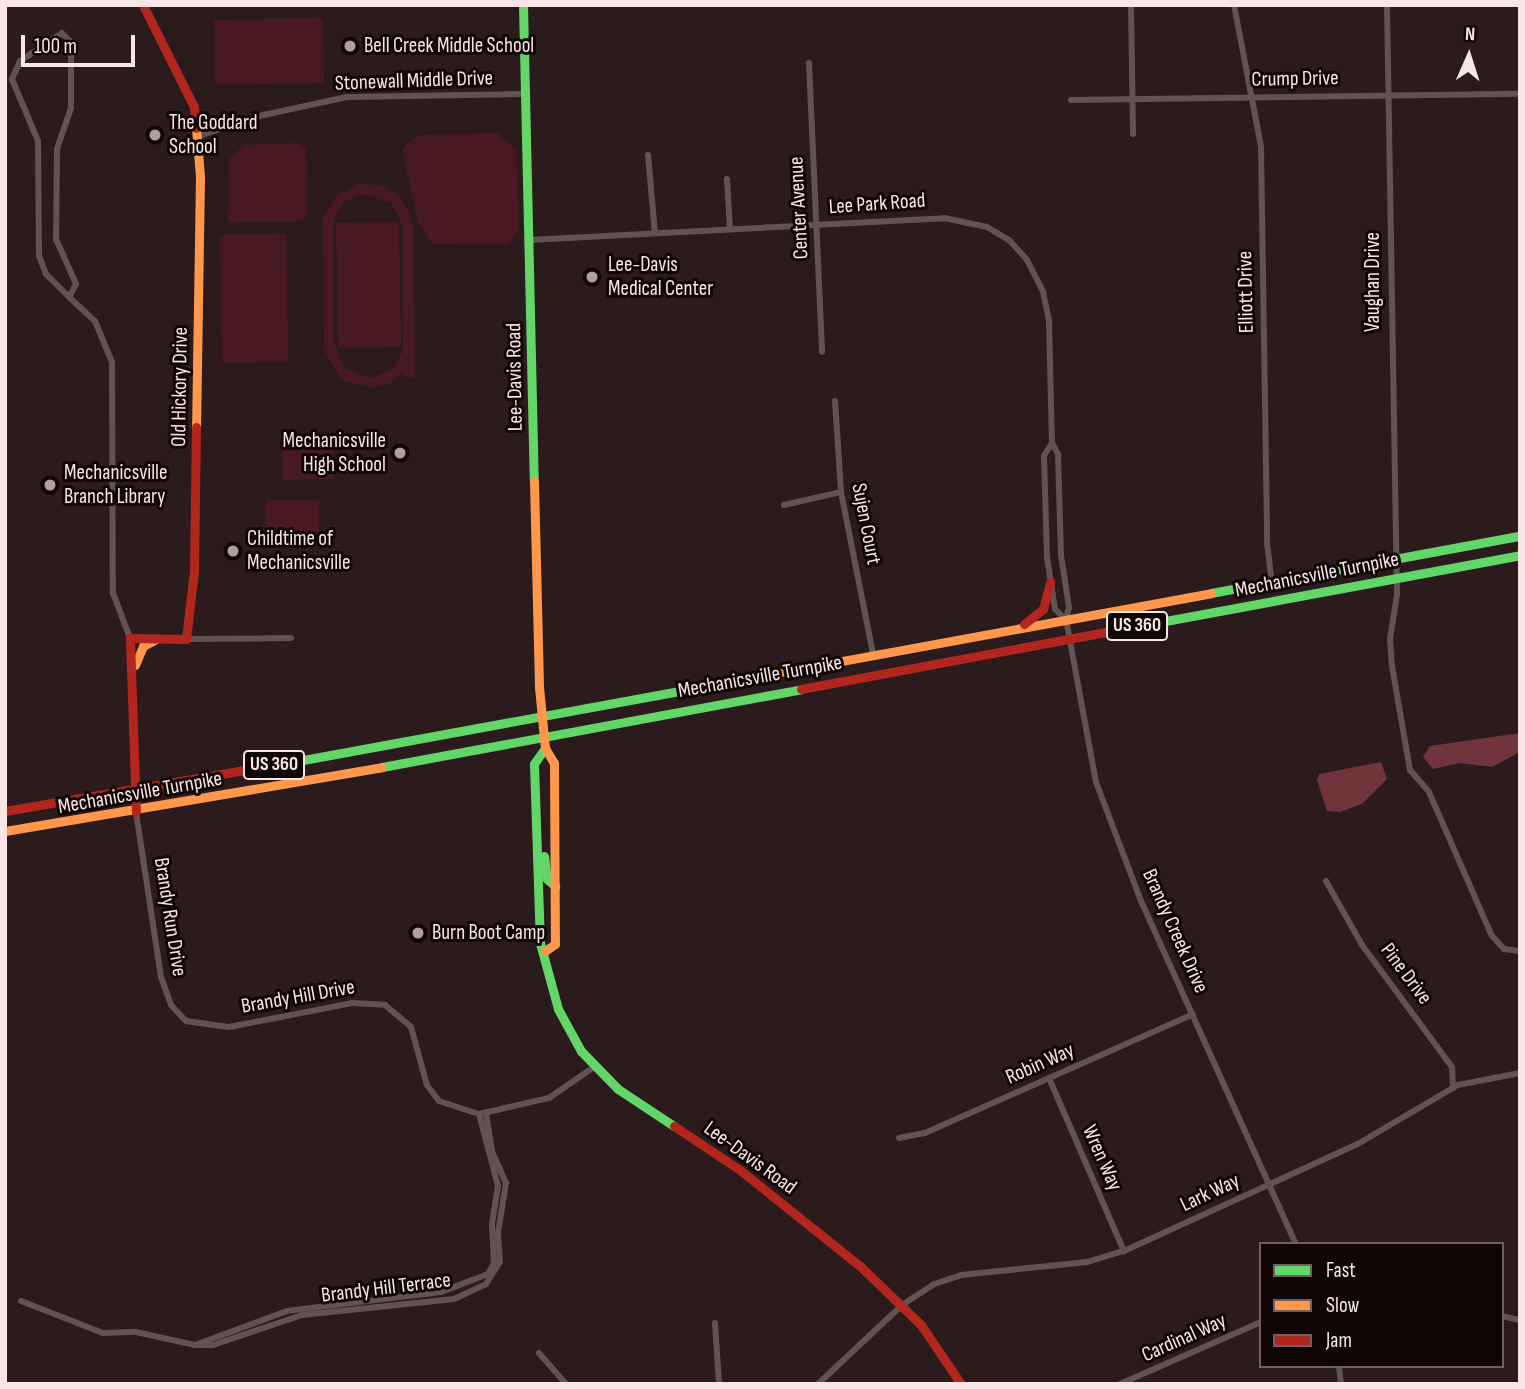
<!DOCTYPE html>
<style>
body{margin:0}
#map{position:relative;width:1525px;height:1389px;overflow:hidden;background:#2b1b1d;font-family:"Sofia Sans Condensed",sans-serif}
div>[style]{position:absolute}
.green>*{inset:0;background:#481920;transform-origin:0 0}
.water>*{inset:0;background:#71343b}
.street>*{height:6px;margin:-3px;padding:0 3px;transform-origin:3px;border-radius:3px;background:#615354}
.fast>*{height:9px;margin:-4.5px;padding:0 4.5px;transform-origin:4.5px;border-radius:4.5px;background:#63d668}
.slow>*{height:9px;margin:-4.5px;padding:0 4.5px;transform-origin:4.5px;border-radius:4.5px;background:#ff974d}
.jam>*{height:9px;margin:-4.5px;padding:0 4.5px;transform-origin:4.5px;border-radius:4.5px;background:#b3261e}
.dots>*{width:19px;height:19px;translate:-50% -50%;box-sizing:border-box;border:4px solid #110606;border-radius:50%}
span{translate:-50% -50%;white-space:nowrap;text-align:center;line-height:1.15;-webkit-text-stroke:6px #110606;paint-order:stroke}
.shield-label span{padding:2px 5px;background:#110606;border:2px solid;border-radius:5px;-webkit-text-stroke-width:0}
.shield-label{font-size:19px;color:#f9e5e6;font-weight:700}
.poi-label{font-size:21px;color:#f9e5e6}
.left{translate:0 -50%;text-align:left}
.right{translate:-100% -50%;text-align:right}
.street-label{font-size:21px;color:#f9e5e6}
.frame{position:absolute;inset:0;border:7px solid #f9e5e6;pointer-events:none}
.legend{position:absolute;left:1259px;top:1242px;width:245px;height:126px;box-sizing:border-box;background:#110606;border:2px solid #6e5f60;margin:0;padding:9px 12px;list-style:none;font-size:21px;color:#f9e5e6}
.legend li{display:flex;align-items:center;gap:14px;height:35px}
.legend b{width:35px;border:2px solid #6e5f60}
.north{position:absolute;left:1434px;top:21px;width:70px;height:70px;-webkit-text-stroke:5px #110606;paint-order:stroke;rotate:3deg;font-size:19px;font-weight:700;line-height:28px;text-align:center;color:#f9e5e6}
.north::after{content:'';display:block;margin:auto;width:24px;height:32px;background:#f9e5e6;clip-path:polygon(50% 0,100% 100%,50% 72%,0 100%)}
.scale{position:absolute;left:21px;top:35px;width:114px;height:32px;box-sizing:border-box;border:4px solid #f9e5e6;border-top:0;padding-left:9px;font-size:21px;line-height:24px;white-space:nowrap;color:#f9e5e6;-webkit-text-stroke:5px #110606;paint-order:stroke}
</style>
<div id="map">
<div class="green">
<div style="left:323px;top:18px;width:65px;height:109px;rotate:89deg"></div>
<div style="clip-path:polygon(497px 133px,516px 150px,519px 229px,509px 245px,432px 244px,418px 222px,402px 148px,420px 135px)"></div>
<div style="clip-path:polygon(297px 143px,306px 149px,307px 216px,301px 221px,228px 222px,230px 158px,244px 145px)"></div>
<div style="clip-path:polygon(evenodd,360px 184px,380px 185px,397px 194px,408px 209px,413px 226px,415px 377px,405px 377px,404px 372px,389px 384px,373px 388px,342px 380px,324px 350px,323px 217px,336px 196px,360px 184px,363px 194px,391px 203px,403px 226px,403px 351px,392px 369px,371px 378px,344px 368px,334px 343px,333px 221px,345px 201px,363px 194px)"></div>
<div style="left:399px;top:222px;width:125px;height:63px;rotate:89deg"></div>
<div style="left:286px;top:234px;width:128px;height:66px;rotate:89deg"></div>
<div style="left:333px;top:438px;width:41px;height:51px;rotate:89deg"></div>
<div style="left:266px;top:500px;width:53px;height:42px"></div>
</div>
<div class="water">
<div style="clip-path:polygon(1520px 733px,1520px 752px,1492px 767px,1459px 763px,1433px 769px,1423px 757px,1430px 746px)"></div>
<div style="clip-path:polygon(1381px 762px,1387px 779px,1362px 804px,1340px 812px,1327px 811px,1317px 780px,1319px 774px)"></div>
</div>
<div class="street">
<div style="left:1131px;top:5px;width:129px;rotate:89.1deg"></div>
<div style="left:1234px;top:5px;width:145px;rotate:79.2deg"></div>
<div style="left:1261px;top:147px;width:396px;rotate:89.1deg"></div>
<div style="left:1267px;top:543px;width:38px;rotate:83deg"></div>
<div style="left:1387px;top:5px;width:589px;rotate:89.03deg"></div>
<div style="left:1397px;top:594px;width:46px;rotate:98.8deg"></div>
<div style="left:1390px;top:639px;width:27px;rotate:86deg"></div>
<div style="left:1392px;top:666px;width:106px;rotate:80.2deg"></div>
<div style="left:1410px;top:770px;width:29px;rotate:49deg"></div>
<div style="left:1429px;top:792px;width:157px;rotate:66.4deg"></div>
<div style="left:1492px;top:936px;width:18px;rotate:47deg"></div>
<div style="left:1504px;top:949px;width:16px;rotate:7deg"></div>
<div style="left:62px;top:33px;width:13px;rotate:45deg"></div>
<div style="left:71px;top:42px;width:66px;rotate:90deg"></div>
<div style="left:71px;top:108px;width:43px;rotate:108.9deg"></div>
<div style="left:57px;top:149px;width:90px;rotate:90.6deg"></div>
<div style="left:56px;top:239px;width:49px;rotate:66deg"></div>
<div style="left:76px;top:284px;width:15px;rotate:118deg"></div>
<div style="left:69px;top:297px;width:33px;rotate:-135deg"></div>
<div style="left:46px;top:274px;width:19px;rotate:-111deg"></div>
<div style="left:39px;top:256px;width:115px;rotate:-90.5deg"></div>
<div style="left:38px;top:141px;width:67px;rotate:-112.8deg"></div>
<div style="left:12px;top:79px;width:20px;rotate:-66deg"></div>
<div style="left:20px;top:61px;width:50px;rotate:-33.7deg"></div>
<div style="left:809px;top:63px;width:289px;rotate:87.4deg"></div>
<div style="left:1071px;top:100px;width:449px;rotate:-0.8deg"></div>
<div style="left:199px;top:136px;width:63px;rotate:-18.4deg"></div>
<div style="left:259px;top:116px;width:90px;rotate:-12.2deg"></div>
<div style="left:347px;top:97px;width:180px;rotate:-1deg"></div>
<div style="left:648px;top:155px;width:78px;rotate:84.9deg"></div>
<div style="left:727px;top:179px;width:50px;rotate:86.6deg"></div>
<div style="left:529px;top:240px;width:416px;rotate:-3deg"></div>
<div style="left:944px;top:218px;width:44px;rotate:11.8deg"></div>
<div style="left:987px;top:227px;width:27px;rotate:31deg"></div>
<div style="left:1010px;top:241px;width:25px;rotate:48deg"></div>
<div style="left:1027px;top:260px;width:36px;rotate:63deg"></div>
<div style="left:1043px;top:292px;width:30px;rotate:78deg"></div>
<div style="left:1049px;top:321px;width:122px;rotate:88.6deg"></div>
<div style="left:1052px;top:443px;width:13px;rotate:61deg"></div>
<div style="left:1058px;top:454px;width:101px;rotate:88.3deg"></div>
<div style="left:1061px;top:555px;width:53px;rotate:81.3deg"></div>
<div style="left:1069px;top:607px;width:12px;rotate:104deg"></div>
<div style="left:1066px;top:619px;width:166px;rotate:79.6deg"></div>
<div style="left:1096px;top:782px;width:127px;rotate:69.3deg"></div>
<div style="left:1141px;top:901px;width:376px;rotate:65.7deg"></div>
<div style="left:69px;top:297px;width:35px;rotate:43deg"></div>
<div style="left:95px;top:321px;width:44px;rotate:67.5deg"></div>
<div style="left:112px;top:362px;width:231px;rotate:89.8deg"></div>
<div style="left:113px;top:593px;width:48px;rotate:69.3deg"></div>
<div style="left:835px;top:401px;width:91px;rotate:86.2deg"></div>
<div style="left:841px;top:492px;width:164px;rotate:78.8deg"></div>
<div style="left:1052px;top:443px;width:15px;rotate:122deg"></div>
<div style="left:1044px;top:456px;width:101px;rotate:88.3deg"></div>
<div style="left:1047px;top:557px;width:53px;rotate:81.3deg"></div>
<div style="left:1055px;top:609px;width:14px;rotate:45deg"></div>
<div style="left:784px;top:505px;width:58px;rotate:-12.8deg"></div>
<div style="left:186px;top:639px;width:105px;rotate:-0.5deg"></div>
<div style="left:136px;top:812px;width:167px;rotate:81.4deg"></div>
<div style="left:161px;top:977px;width:30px;rotate:70deg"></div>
<div style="left:171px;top:1005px;width:22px;rotate:47deg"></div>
<div style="left:186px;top:1021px;width:43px;rotate:7.9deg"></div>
<div style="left:229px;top:1027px;width:125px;rotate:-11deg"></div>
<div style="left:352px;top:1003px;width:33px;rotate:3deg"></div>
<div style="left:385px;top:1005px;width:34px;rotate:40deg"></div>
<div style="left:411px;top:1027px;width:60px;rotate:74.6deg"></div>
<div style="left:427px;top:1085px;width:20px;rotate:53deg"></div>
<div style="left:439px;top:1101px;width:42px;rotate:18deg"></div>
<div style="left:479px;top:1114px;width:72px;rotate:-12.9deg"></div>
<div style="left:549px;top:1098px;width:55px;rotate:-34.6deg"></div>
<div style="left:1326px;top:881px;width:73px;rotate:60.6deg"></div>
<div style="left:1362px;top:945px;width:152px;rotate:53.6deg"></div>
<div style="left:1452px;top:1067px;width:21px;rotate:87deg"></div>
<div style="left:1049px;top:1078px;width:189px;rotate:66.6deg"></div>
<div style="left:479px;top:1114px;width:74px;rotate:75.2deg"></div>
<div style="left:498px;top:1186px;width:38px;rotate:99deg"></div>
<div style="left:492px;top:1224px;width:39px;rotate:87deg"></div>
<div style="left:494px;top:1263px;width:13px;rotate:119deg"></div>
<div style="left:488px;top:1274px;width:50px;rotate:159deg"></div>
<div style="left:441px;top:1292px;width:155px;rotate:173deg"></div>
<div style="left:287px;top:1311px;width:98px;rotate:159.7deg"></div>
<div style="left:195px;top:1345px;width:18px"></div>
<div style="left:213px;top:1345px;width:94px;rotate:-18.6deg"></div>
<div style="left:302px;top:1315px;width:153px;rotate:-6deg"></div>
<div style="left:454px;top:1299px;width:35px;rotate:-25deg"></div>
<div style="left:486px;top:1284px;width:26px;rotate:-58deg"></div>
<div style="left:500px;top:1262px;width:29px;rotate:-94deg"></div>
<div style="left:498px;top:1233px;width:51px;rotate:-80.9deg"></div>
<div style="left:506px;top:1183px;width:35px;rotate:-114deg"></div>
<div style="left:492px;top:1151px;width:39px;rotate:-99deg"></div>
<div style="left:899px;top:1138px;width:26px;rotate:-11deg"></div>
<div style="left:925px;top:1133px;width:293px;rotate:-23.9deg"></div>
<div style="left:21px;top:1301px;width:88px;rotate:21.3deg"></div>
<div style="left:103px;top:1333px;width:33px;rotate:-2deg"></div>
<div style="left:136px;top:1332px;width:60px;rotate:12.4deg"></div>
<div style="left:1502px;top:1316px;width:18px;rotate:13deg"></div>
<div style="left:715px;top:1323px;width:61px;rotate:86.2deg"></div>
<div style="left:539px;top:1353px;width:41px;rotate:48.9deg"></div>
<div style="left:1339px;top:1366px;width:18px;rotate:84deg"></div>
<div style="left:818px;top:1384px;width:115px;rotate:-43.2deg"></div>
<div style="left:902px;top:1305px;width:38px;rotate:-33deg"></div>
<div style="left:934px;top:1284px;width:28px;rotate:-18deg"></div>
<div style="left:961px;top:1275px;width:127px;rotate:-5.9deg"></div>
<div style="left:1087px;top:1262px;width:39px;rotate:-17deg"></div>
<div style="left:1124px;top:1251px;width:255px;rotate:-24.6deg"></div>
<div style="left:1356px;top:1145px;width:118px;rotate:-30.5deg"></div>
<div style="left:1458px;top:1085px;width:63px;rotate:-11deg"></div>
<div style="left:1120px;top:1384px;width:154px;rotate:-23.7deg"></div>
</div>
<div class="fast">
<div style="left:523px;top:5px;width:476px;rotate:88.7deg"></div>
<div style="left:1211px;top:593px;width:314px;rotate:-10.5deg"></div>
<div style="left:1106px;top:632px;width:421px;rotate:-10.5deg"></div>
<div style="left:545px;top:748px;width:19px;rotate:125deg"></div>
<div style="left:534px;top:764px;width:179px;rotate:88.1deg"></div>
<div style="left:540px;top:943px;width:68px;rotate:74.7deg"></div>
<div style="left:558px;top:1009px;width:48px;rotate:61.3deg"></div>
<div style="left:581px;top:1051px;width:53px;rotate:45.8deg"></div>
<div style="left:618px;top:1089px;width:67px;rotate:33.5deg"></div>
<div style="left:287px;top:763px;width:442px;rotate:-10.4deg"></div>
<div style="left:382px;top:767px;width:426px;rotate:-10.5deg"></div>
<div style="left:544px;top:856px;width:23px;rotate:83deg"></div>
<div style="left:547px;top:879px;width:11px;rotate:41deg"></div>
</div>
<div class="slow">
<div style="left:196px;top:128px;width:49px;rotate:85.3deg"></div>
<div style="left:200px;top:177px;width:250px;rotate:90.9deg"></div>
<div style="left:534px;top:481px;width:206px;rotate:88.6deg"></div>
<div style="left:539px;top:687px;width:61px;rotate:84.4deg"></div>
<div style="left:545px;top:748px;width:17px;rotate:59deg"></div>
<div style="left:554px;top:763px;width:181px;rotate:89.7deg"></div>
<div style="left:555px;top:944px;width:12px;rotate:145deg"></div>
<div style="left:135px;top:665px;width:21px;rotate:-67deg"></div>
<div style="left:143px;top:646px;width:15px;rotate:-28deg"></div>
<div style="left:722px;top:683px;width:497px;rotate:-10.4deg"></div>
<div style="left:5px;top:831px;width:382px;rotate:-9.6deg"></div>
</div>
<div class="jam">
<div style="left:143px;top:5px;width:114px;rotate:63.4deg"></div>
<div style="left:194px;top:107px;width:21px;rotate:85deg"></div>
<div style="left:1024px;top:624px;width:24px;rotate:-38deg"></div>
<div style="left:1043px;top:609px;width:28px;rotate:-75deg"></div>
<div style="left:801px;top:689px;width:310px;rotate:-10.6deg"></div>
<div style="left:5px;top:811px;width:286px;rotate:-9.7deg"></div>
<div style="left:136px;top:812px;width:174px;rotate:-92deg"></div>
<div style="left:130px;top:638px;width:56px;rotate:1deg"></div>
<div style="left:186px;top:639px;width:68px;rotate:-83.3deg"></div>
<div style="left:194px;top:571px;width:144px;rotate:-89.2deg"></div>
<div style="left:674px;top:1126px;width:79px;rotate:33.7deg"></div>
<div style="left:740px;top:1170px;width:154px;rotate:38.7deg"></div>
<div style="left:860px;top:1266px;width:85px;rotate:44deg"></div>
<div style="left:921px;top:1325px;width:71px;rotate:55.9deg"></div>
</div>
<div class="dots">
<div style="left:350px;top:46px;background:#b19ea0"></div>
<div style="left:155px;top:135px;background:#b19ea0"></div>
<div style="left:592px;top:277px;background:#b19ea0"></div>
<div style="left:400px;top:453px;background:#b19ea0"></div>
<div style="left:50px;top:485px;background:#b19ea0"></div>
<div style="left:233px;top:551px;background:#b19ea0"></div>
<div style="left:418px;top:933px;background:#b19ea0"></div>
</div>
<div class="shield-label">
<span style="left:1137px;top:626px">US 360</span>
<span style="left:274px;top:765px">US 360</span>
</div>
<div class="poi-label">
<span class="left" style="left:364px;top:46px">Bell Creek Middle School</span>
<span class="left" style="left:169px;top:135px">The Goddard<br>School</span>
<span class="left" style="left:608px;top:277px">Lee-Davis<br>Medical Center</span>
<span class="right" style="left:386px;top:453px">Mechanicsville<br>High School</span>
<span class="left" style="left:64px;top:485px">Mechanicsville<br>Branch Library</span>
<span class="left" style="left:247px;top:551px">Childtime of<br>Mechanicsville</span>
<span class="left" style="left:432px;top:933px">Burn Boot Camp</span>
</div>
<div class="street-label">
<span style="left:1295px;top:79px;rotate:-1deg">Crump Drive</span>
<span style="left:414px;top:81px;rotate:-2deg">Stonewall Middle Drive</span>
<span style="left:877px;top:204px;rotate:-4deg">Lee Park Road</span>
<span style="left:799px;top:208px;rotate:-93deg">Center Avenue</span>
<span style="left:1373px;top:282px;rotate:-90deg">Vaughan Drive</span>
<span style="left:1246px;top:292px;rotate:-91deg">Elliott Drive</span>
<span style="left:515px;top:377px;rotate:-91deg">Lee-Davis Road</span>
<span style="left:180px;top:387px;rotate:-89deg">Old Hickory Drive</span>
<span style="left:866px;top:524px;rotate:79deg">Sujen Court</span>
<span style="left:1317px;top:575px;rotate:-11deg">Mechanicsville Turnpike</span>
<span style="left:760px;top:677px;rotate:-10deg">Mechanicsville Turnpike</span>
<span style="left:140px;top:793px;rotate:-10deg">Mechanicsville Turnpike</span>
<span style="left:170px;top:917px;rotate:81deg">Brandy Run Drive</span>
<span style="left:1175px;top:931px;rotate:66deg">Brandy Creek Drive</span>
<span style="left:1406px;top:974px;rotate:53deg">Pine Drive</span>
<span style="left:298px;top:997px;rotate:-10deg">Brandy Hill Drive</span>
<span style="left:1040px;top:1064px;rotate:-24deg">Robin Way</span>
<span style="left:750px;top:1158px;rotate:36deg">Lee-Davis Road</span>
<span style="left:1102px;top:1158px;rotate:66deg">Wren Way</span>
<span style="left:1210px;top:1193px;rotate:-25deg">Lark Way</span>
<span style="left:386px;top:1288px;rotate:-7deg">Brandy Hill Terrace</span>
<span style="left:1184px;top:1338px;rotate:-24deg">Cardinal Way</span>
</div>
<div class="frame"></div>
<ul class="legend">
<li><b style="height:9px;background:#63d668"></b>Fast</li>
<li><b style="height:9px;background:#ff974d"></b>Slow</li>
<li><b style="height:9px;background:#b3261e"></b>Jam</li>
</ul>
<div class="north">N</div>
<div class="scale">100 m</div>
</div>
